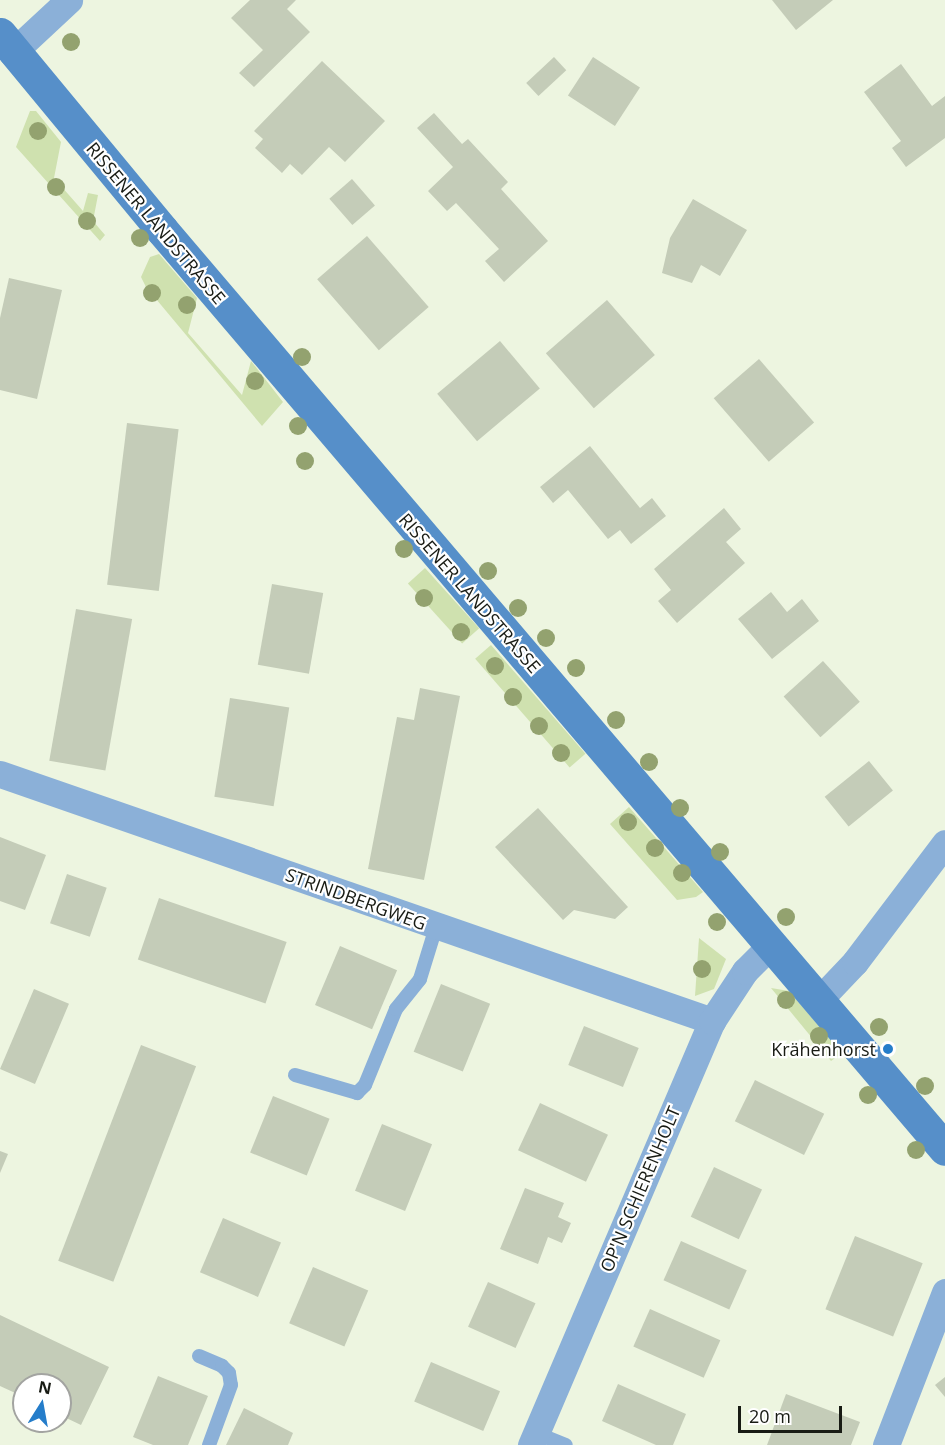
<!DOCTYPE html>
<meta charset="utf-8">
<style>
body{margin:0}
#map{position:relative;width:945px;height:1445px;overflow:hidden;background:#edf5e0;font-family:"Open Sans",sans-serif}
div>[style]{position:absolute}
.green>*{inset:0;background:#cfe1af;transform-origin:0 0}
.building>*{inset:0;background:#c4ccb8;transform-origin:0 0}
.lane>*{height:14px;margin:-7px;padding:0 7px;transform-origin:7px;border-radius:7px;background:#8bb0d8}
.street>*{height:27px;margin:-13.5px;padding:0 13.5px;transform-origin:13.5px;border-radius:13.5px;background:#8bb0d8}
.secondary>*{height:33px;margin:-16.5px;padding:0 16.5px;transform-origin:16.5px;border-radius:16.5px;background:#568fc9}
.trees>*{width:18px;height:18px;margin:-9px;border-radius:50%;background:#93a26f}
.dots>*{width:16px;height:16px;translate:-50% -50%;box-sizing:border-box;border:3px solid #fff;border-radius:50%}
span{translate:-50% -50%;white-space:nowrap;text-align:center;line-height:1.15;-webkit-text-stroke:4.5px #fff;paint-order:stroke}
.street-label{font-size:18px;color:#181b14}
.poi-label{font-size:18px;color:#181b14}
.right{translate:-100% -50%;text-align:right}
.north{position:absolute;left:12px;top:1373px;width:60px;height:60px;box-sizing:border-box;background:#fff;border:2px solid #a3a4a1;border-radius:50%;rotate:11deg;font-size:16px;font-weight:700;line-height:24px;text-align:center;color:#181b14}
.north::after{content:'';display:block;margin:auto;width:21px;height:27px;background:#257dca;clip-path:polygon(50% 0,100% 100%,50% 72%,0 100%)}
.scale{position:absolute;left:738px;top:1406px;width:104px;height:27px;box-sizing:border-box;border:3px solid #181b14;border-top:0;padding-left:8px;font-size:18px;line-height:21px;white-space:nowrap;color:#181b14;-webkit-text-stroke:4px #fff;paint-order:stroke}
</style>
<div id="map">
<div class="green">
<div style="clip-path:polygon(30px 111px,36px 111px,61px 142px,54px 178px,83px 211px,88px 193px,98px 195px,93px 221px,105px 235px,100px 241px,16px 147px)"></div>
<div style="clip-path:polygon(159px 254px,197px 298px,188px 333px,242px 395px,251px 361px,283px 402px,262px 426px,146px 287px,141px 277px,150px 257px)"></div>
<div style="left:425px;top:568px;width:81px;height:23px;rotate:48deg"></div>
<div style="left:491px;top:645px;width:144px;height:21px;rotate:49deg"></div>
<div style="clip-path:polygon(629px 807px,703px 892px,696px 897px,677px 900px,610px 824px)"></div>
<div style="clip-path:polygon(699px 938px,726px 959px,714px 989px,695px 996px)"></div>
<div style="clip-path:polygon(771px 988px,789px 991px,842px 1053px,831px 1061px)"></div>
</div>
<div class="building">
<div style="clip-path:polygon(250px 0,296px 0,287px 9px,310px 32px,254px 87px,239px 73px,263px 50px,231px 18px)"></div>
<div style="clip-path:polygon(772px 0,833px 0,796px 30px)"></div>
<div style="left:554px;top:57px;width:18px;height:38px;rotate:47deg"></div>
<div style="left:593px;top:57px;width:56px;height:46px;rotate:33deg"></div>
<div style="clip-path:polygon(322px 61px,385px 121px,345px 162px,329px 147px,302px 175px,290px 164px,282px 173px,255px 148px,263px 139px,254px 131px)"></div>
<div style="clip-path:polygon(901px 64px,932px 106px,945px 96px,945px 138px,906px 167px,892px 148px,901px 141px,864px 92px)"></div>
<div style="clip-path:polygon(434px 113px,462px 144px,468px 139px,508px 182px,501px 189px,548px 241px,504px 282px,485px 261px,499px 249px,456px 203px,447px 211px,428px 191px,453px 167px,417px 128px)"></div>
<div style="left:352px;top:179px;width:35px;height:30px;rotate:49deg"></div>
<div style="clip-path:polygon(693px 199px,747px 230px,720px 276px,701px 265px,692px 283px,662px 273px,670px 238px)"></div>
<div style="left:367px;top:236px;width:94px;height:66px;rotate:49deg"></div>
<div style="clip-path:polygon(9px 278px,62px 290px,37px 399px,0 390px,0 318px)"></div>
<div style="left:607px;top:300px;width:73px;height:81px;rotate:49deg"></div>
<div style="left:500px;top:341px;width:62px;height:82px;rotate:50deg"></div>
<div style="left:759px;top:359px;width:84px;height:60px;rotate:49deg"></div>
<div style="left:127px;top:423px;width:52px;height:163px;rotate:7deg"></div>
<div style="clip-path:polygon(590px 446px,640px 508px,652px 498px,666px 516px,631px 544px,620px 530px,608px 539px,568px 490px,553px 503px,540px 487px)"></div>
<div style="clip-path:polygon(724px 508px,741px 529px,726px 542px,745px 563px,677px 623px,658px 601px,671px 590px,654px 569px)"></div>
<div style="left:272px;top:584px;width:52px;height:82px;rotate:10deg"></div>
<div style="clip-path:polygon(771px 592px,787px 612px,802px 599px,819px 621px,772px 659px,738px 619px)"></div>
<div style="left:76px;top:609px;width:57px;height:154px;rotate:10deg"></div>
<div style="left:823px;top:661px;width:55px;height:53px;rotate:48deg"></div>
<div style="clip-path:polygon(420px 688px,460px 696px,424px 880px,368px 869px,397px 717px,414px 720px)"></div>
<div style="left:230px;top:698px;width:60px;height:100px;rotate:9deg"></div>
<div style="left:869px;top:761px;width:38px;height:57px;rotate:51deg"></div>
<div style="clip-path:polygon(538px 808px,628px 907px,615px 919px,574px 910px,563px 920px,495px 847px)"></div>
<div style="clip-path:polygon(0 837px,46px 855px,25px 910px,0 901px)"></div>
<div style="left:67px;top:874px;width:42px;height:52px;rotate:19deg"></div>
<div style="left:159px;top:898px;width:135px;height:65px;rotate:19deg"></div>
<div style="left:340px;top:946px;width:62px;height:64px;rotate:23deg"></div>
<div style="left:441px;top:984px;width:53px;height:73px;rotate:22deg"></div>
<div style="left:34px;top:989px;width:38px;height:87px;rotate:23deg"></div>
<div style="left:584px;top:1026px;width:59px;height:42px;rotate:22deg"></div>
<div style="left:141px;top:1045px;width:59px;height:231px;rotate:21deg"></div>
<div style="left:755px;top:1080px;width:77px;height:46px;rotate:26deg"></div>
<div style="left:273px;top:1096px;width:61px;height:61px;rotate:22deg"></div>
<div style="left:540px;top:1103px;width:75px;height:52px;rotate:25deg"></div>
<div style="left:382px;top:1124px;width:54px;height:72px;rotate:22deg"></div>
<div style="clip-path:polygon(0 1151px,8px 1154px,0 1173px)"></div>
<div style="left:714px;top:1167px;width:53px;height:55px;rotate:25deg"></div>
<div style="clip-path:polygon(525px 1188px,564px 1203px,558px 1217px,571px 1223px,562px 1243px,548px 1237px,538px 1264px,500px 1249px)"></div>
<div style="left:223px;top:1218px;width:63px;height:59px;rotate:23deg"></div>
<div style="left:855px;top:1236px;width:73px;height:79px;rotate:22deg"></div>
<div style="left:681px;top:1241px;width:72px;height:43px;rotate:24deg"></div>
<div style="left:313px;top:1267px;width:60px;height:61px;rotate:23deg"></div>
<div style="left:488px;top:1282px;width:52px;height:49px;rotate:24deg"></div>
<div style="left:650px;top:1309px;width:77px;height:41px;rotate:24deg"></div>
<div style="clip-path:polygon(0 1315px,109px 1367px,81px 1425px,60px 1415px,60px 1385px,24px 1385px,24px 1397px,0 1386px)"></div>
<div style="left:431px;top:1362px;width:75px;height:43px;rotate:23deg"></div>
<div style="clip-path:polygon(158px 1376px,208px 1396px,188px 1445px,153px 1445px,133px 1437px)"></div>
<div style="clip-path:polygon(945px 1377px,945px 1397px,935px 1385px)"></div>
<div style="clip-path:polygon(618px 1384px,686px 1414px,673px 1445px,656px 1445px,602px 1421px)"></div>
<div style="clip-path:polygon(786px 1394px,860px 1422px,851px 1445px,767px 1445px)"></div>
<div style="clip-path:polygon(244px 1408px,293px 1433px,288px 1445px,226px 1445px)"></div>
</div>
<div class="lane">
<div style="left:295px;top:1075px;width:65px;rotate:16.2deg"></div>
<div style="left:357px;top:1093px;width:11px;rotate:-45deg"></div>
<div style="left:365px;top:1085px;width:82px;rotate:-67.8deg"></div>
<div style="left:396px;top:1009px;width:38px;rotate:-51deg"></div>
<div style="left:420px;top:979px;width:54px;rotate:-72.9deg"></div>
<div style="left:199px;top:1356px;width:25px;rotate:23deg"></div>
<div style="left:222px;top:1366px;width:10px;rotate:45deg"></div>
<div style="left:229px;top:1373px;width:12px;rotate:81deg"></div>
<div style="left:231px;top:1385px;width:64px;rotate:110.1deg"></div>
<div style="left:536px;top:1433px;width:32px;rotate:22deg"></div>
</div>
<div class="street">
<div style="left:12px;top:53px;width:78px;rotate:-42.9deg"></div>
<div style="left:0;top:774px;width:754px;rotate:19.13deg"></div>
<div style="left:819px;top:1000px;width:52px;rotate:-46.5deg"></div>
<div style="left:855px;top:962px;width:149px;rotate:-52.9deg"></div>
<div style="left:531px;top:1445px;width:461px;rotate:-66.9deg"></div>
<div style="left:712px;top:1021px;width:60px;rotate:-56.6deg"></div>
<div style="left:745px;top:971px;width:35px;rotate:-45deg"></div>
<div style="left:886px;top:1445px;width:164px;rotate:-68.9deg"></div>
</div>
<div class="secondary">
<div style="left:0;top:34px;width:254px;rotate:50.4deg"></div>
<div style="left:162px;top:230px;width:1207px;rotate:49.57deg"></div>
</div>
<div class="trees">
<div style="left:71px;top:42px"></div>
<div style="left:38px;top:131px"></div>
<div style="left:56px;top:187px"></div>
<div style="left:87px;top:221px"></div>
<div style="left:140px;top:238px"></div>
<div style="left:152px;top:293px"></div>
<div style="left:187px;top:305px"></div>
<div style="left:302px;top:357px"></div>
<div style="left:255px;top:381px"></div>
<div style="left:298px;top:426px"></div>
<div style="left:305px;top:461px"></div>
<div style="left:404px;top:549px"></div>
<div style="left:488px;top:571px"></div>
<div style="left:424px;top:598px"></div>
<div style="left:518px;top:608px"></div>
<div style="left:461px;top:632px"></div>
<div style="left:546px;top:638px"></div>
<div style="left:495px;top:666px"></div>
<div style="left:576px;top:668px"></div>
<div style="left:513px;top:697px"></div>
<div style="left:616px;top:720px"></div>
<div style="left:539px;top:726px"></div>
<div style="left:561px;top:753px"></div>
<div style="left:649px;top:762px"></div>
<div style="left:680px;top:808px"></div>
<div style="left:628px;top:822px"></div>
<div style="left:655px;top:848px"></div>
<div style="left:720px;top:852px"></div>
<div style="left:682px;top:873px"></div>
<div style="left:786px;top:917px"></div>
<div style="left:717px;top:922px"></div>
<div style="left:702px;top:969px"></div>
<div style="left:786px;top:1000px"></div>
<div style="left:879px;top:1027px"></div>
<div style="left:819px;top:1036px"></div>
<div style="left:925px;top:1086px"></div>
<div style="left:868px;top:1095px"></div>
<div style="left:916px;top:1150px"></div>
</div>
<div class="dots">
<div style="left:888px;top:1049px;background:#257dca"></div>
</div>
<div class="street-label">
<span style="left:156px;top:223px;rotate:50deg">RISSENER LANDSTRASSE</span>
<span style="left:470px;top:593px;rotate:49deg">RISSENER LANDSTRASSE</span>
<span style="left:356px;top:899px;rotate:20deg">STRINDBERGWEG</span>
<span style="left:640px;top:1189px;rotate:-67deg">OP'N SCHIERENHOLT</span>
</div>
<div class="poi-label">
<span class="right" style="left:876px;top:1049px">Krähenhorst</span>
</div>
<div class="north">N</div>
<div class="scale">20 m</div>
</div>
